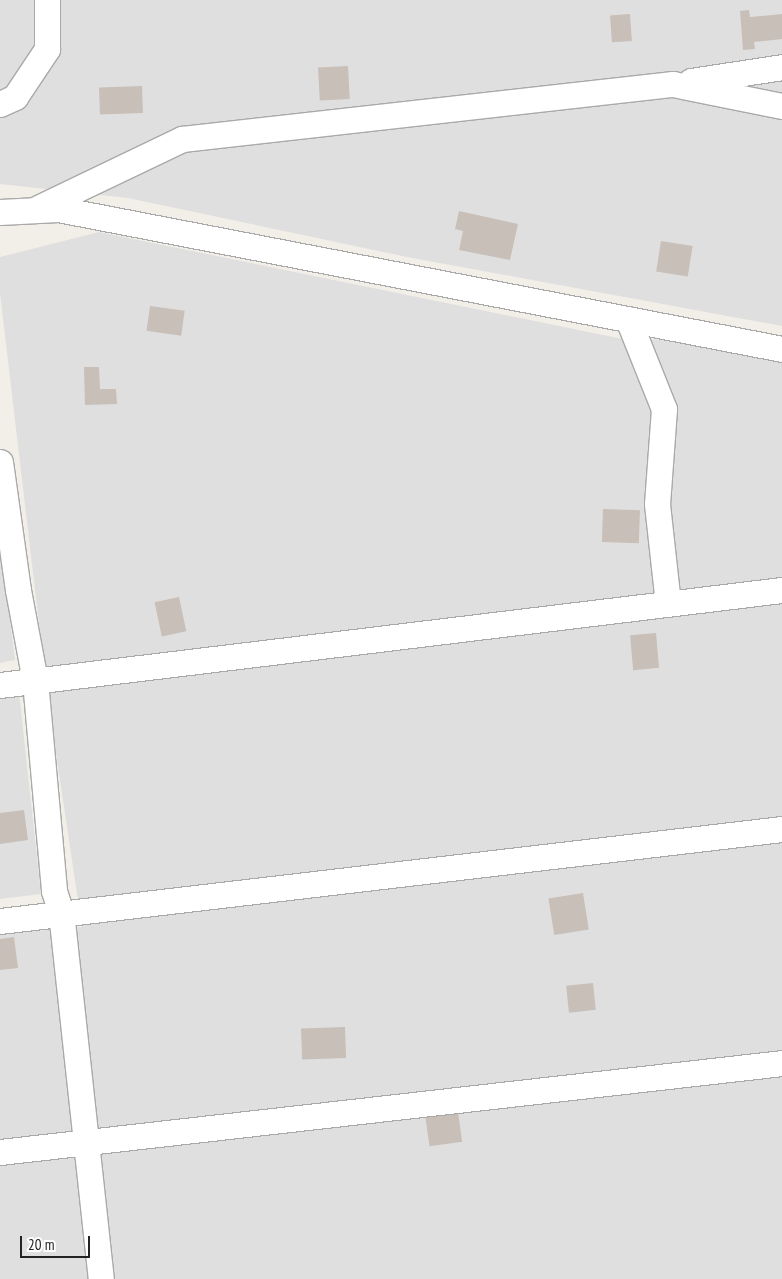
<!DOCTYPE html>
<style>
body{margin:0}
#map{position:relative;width:782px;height:1279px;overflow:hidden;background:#f2efe9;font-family:"PT Sans Narrow",sans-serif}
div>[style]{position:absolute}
.residential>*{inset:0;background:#e0dfdf}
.building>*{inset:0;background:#c7bfb8;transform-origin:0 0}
.roads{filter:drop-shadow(1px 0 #a9a9a9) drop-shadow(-1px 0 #a9a9a9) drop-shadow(0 1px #a9a9a9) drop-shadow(0 -1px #a9a9a9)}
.street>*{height:25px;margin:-12.5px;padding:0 12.5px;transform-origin:12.5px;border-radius:12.5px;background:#fff}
span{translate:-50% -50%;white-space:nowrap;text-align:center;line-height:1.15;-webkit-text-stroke:5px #fff;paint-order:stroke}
.scale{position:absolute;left:20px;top:1236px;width:70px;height:22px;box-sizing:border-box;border:2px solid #222;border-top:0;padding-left:6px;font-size:15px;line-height:18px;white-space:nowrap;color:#222;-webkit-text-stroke:4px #fff;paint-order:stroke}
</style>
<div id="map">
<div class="residential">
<div style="clip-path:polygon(0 0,782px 0,782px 326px,407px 257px,128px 198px,0 184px)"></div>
<div style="clip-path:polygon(99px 232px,618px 338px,660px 340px,782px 360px,782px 1279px,0 1279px,0 934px,82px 927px,48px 700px,0 293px,0 257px)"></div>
<div style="clip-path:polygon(0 536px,15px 660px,0 663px)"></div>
<div style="clip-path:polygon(19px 692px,41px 894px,0 899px,0 694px)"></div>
</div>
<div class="building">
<div style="clip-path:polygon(749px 10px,750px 17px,782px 14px,782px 39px,754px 42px,755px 49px,743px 50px,740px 11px)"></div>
<div style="left:630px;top:14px;width:27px;height:20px;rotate:86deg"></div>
<div style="left:348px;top:66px;width:33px;height:30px;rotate:87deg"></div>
<div style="left:142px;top:86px;width:27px;height:43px;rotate:88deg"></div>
<div style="clip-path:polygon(459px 211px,518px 224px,510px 260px,459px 250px,463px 231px,455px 229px)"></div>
<div style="left:661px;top:241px;width:32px;height:31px;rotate:9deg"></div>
<div style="left:150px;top:306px;width:35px;height:25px;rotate:8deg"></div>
<div style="clip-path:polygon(84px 367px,99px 367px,100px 389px,116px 389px,117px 404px,85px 405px)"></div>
<div style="left:603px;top:509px;width:37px;height:33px;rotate:2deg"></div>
<div style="left:179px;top:597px;width:35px;height:25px;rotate:78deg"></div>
<div style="left:656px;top:633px;width:35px;height:26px;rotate:85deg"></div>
<div style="clip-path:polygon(24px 810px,28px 840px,0 844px,0 813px)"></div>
<div style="left:583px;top:893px;width:37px;height:35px;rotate:81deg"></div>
<div style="clip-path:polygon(14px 937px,18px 968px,0 970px,0 939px)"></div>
<div style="left:593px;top:983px;width:27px;height:27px;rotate:84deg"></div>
<div style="left:345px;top:1027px;width:31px;height:44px;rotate:88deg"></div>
<div style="left:458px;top:1112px;width:30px;height:33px;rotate:82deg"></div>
</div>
<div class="roads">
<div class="street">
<div style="left:691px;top:81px;width:92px;rotate:-8.7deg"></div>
<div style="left:0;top:104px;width:17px;rotate:-25deg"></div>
<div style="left:15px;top:97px;width:58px;rotate:-56.3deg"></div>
<div style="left:47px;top:49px;width:49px;rotate:-90deg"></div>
<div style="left:38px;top:208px;width:160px;rotate:-25.6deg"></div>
<div style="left:182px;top:139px;width:494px;rotate:-6.4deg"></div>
<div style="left:673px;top:84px;width:111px;rotate:11.4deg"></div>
<div style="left:0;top:212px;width:58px;rotate:-3deg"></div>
<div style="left:58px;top:209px;width:737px;rotate:10.94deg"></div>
<div style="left:628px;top:319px;width:97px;rotate:68.2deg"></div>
<div style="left:664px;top:409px;width:95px;rotate:94.2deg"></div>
<div style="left:657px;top:504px;width:100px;rotate:83.7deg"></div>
<div style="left:0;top:462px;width:129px;rotate:82deg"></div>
<div style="left:18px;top:590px;width:93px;rotate:79.4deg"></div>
<div style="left:35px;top:681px;width:211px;rotate:84.8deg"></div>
<div style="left:54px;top:891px;width:22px;rotate:72deg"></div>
<div style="left:61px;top:912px;width:369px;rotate:83.8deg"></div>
<div style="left:0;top:685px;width:788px;rotate:-6.93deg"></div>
<div style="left:0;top:921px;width:787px;rotate:-6.71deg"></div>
<div style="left:0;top:1152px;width:787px;rotate:-6.49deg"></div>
</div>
</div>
<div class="scale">20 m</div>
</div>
